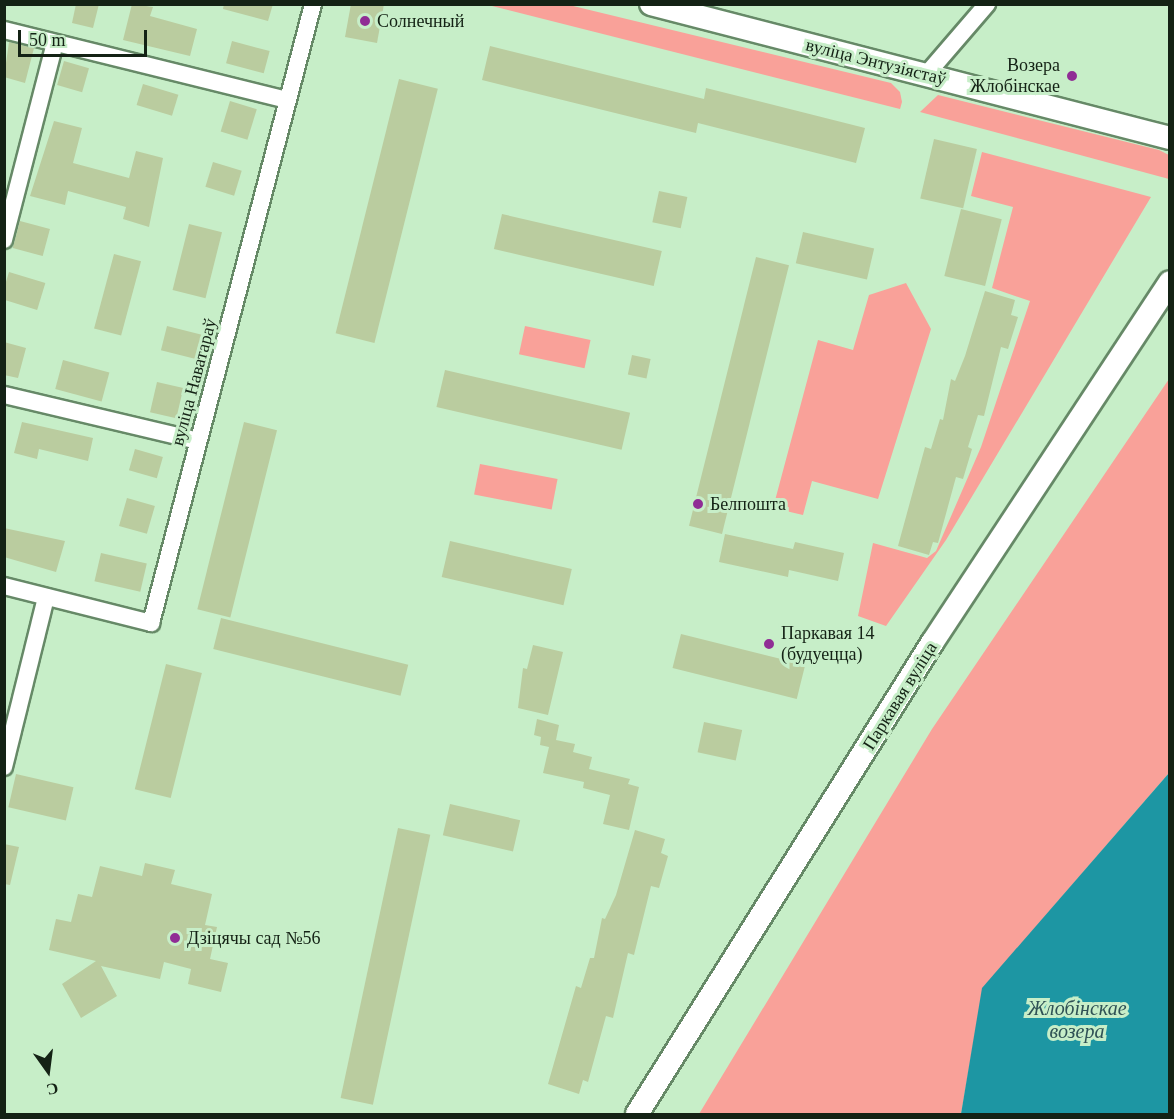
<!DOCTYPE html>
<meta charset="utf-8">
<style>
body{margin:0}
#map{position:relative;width:1174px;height:1119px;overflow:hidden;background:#c7eec8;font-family:"Times New Roman",serif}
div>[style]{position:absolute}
.green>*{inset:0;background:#f9a199;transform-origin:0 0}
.water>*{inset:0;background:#1d96a3}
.building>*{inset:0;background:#bacc9f;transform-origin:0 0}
.roads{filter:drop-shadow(2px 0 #668967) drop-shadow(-2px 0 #668967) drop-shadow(0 2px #668967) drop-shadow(0 -2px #668967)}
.street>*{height:16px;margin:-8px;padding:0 8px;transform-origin:8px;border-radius:8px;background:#fff}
.secondary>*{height:22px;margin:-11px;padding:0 11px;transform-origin:11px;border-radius:11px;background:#fff}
.dots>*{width:16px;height:16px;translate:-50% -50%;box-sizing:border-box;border:3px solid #c7eec8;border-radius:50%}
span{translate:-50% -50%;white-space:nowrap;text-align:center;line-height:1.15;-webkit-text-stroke:6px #c7eec8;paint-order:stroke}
.poi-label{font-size:18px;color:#142215}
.left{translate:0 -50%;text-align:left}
.right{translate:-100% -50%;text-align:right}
.street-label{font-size:18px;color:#142215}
.water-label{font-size:20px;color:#2f5155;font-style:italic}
.frame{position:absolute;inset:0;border:6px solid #142215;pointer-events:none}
.north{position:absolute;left:18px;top:1041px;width:60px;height:60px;-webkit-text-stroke:4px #c7eec8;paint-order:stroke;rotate:166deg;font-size:16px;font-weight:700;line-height:24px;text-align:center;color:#142215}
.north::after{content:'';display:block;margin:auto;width:21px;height:27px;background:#142215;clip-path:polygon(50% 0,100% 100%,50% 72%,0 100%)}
.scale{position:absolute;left:18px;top:30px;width:129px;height:27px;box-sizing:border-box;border:3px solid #142215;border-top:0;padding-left:8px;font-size:18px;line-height:21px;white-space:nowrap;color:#142215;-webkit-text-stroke:4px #c7eec8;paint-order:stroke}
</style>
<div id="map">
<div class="green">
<div style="clip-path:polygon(488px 5px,569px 5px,891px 83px,900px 92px,902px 102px,900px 109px)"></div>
<div style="clip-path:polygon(938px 95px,1159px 150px,1169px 155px,1169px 179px,920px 112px)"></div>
<div style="clip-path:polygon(982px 152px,1151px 197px,946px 540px,886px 626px,858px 616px,873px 543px,927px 558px,936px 551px,981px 447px,1030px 301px,992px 288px,1013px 207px,971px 196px)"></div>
<div style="clip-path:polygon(906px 283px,931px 329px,878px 499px,812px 481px,803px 515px,773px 508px,818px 340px,853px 350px,869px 295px)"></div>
<div style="left:525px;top:326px;width:67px;height:29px;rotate:12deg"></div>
<div style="clip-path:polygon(1169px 379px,1169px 773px,983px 988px,961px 1114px,699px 1114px,932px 729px)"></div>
<div style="left:480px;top:464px;width:79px;height:31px;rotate:11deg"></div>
</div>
<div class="water">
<div style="clip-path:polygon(1169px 773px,1169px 1114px,961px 1114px,982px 988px)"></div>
</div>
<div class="building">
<div style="clip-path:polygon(76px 4px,99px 4px,93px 28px,72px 23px)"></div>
<div style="clip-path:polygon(132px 4px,153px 7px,150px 16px,197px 29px,190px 56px,123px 40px)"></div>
<div style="clip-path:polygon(224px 4px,273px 4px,268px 21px,223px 9px)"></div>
<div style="clip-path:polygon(351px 4px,384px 4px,377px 43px,345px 37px)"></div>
<div style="left:232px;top:41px;width:39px;height:23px;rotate:15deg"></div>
<div style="clip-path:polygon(9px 42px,34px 48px,25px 83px,4px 77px)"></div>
<div style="clip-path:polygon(490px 46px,704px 99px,706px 88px,865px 128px,856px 163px,698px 123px,696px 133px,482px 80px)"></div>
<div style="left:64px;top:61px;width:26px;height:25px;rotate:16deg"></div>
<div style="left:399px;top:79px;width:40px;height:262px;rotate:14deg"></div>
<div style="left:143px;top:84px;width:37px;height:22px;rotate:17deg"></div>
<div style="left:230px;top:101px;width:28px;height:32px;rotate:17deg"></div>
<div style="clip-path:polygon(54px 121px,82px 128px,73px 163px,129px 178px,136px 151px,163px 158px,149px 227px,123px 219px,126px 207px,68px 191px,65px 205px,30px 196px)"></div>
<div style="left:934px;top:139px;width:44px;height:61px;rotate:13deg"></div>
<div style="left:213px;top:162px;width:30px;height:26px;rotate:17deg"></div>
<div style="left:659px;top:191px;width:29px;height:32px;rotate:12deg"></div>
<div style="left:961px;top:209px;width:42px;height:69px;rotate:14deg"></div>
<div style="left:502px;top:214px;width:164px;height:36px;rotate:13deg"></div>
<div style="left:20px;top:221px;width:31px;height:28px;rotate:15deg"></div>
<div style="left:189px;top:224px;width:34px;height:68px;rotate:14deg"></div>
<div style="left:803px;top:232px;width:73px;height:32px;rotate:13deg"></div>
<div style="left:114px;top:254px;width:28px;height:77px;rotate:15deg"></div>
<div style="left:756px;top:257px;width:34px;height:277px;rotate:14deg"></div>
<div style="left:9px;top:272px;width:38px;height:28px;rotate:17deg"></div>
<div style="clip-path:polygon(985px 291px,1015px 300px,1011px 315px,1018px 317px,1008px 349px,1001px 347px,984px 416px,978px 415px,968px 447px,972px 449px,963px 479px,956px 477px,938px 543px,933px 542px,929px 555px,898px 546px,925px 447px,931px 449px,940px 419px,943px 420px,951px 379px,955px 381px,965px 356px)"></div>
<div style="left:167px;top:326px;width:41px;height:25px;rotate:14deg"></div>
<div style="clip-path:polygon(4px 342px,26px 348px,18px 378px,4px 375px)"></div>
<div style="left:632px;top:355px;width:19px;height:20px;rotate:12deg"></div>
<div style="left:63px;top:360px;width:48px;height:30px;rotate:15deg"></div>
<div style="left:445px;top:370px;width:190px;height:38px;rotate:13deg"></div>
<div style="left:157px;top:382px;width:27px;height:31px;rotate:13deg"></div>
<div style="clip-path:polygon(22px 422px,93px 438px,88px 461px,39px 449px,37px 459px,14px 453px)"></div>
<div style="left:244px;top:422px;width:34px;height:193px;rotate:14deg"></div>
<div style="left:135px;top:449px;width:29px;height:22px;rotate:16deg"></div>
<div style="left:127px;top:498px;width:29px;height:29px;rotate:16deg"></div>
<div style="clip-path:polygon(4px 528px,65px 541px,56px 572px,4px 557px)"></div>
<div style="clip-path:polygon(725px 534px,793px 549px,795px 542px,844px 553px,838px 581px,789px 570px,788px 577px,719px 562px)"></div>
<div style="left:450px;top:541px;width:125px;height:37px;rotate:13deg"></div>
<div style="left:101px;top:553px;width:47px;height:29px;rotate:13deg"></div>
<div style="left:221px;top:618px;width:193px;height:32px;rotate:14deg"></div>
<div style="left:681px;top:634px;width:128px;height:35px;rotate:14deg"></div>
<div style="clip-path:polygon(533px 645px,563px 652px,548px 715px,518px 708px,523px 668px,527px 669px)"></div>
<div style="left:166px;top:664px;width:37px;height:129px;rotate:14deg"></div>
<div style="clip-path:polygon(537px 719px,559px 725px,556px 740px,575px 744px,573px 752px,592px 757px,589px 769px,630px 779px,628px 784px,639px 787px,629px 830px,603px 824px,610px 795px,583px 788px,584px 782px,543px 773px,549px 747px,540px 745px,541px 737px,534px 735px)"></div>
<div style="left:704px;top:722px;width:39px;height:31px;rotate:12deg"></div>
<div style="left:16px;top:774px;width:59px;height:34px;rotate:13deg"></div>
<div style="left:450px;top:804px;width:72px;height:32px;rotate:13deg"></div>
<div style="left:398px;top:828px;width:33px;height:276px;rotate:12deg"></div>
<div style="clip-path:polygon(635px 830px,665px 839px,661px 853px,668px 856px,659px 888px,651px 886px,634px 955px,628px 953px,613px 1018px,606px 1016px,588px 1082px,583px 1080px,579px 1094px,548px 1084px,576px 986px,581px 988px,590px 958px,594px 958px,602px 918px,605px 919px,616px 895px)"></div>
<div style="clip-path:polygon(4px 844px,19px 847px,10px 885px,4px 884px)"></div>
<div style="clip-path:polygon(145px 863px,175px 870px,171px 884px,212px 894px,205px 925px,217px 927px,210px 959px,228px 963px,221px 992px,188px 984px,191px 969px,164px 962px,160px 979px,101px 966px,117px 996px,81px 1018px,62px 984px,96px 961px,49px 950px,56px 919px,71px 922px,78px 894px,92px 897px,100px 866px,142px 876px)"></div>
</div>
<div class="roads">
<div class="street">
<div style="left:4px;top:30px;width:292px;rotate:13.9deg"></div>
<div style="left:926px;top:75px;width:94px;rotate:-49.3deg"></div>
<div style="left:4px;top:240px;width:203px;rotate:-75.5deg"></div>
<div style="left:4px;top:395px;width:199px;rotate:13.3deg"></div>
<div style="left:4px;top:586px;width:152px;rotate:14.1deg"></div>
<div style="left:151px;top:623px;width:640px;rotate:-75.33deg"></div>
<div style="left:4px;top:767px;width:175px;rotate:-76.1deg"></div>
</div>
<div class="secondary">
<div style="left:651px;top:4px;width:536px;rotate:14.48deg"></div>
<div style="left:637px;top:1114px;width:556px;rotate:-57.94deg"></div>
<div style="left:932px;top:643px;width:432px;rotate:-56.6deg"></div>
</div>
</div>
<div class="dots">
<div style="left:365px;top:21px;background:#902d95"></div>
<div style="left:1072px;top:76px;background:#902d95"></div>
<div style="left:698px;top:504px;background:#902d95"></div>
<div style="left:769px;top:644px;background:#902d95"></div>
<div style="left:175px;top:938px;background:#902d95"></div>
</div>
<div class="poi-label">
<span class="left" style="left:377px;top:21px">Солнечный</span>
<span class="right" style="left:1060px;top:76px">Возера<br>Жлобінскае</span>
<span class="left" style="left:710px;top:504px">Белпошта</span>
<span class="left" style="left:781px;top:644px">Паркавая 14<br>(будуецца)</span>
<span class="left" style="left:187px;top:938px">Дзіцячы сад №56</span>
</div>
<div class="street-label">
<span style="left:876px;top:62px;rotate:14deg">вуліца Энтузіястаў</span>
<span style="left:194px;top:382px;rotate:-75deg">вуліца Наватараў</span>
<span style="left:900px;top:696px;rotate:-58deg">Паркавая вуліца</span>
</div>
<div class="water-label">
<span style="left:1077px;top:1020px">Жлобінскае<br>возера</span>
</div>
<div class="frame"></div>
<div class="north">С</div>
<div class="scale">50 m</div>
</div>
